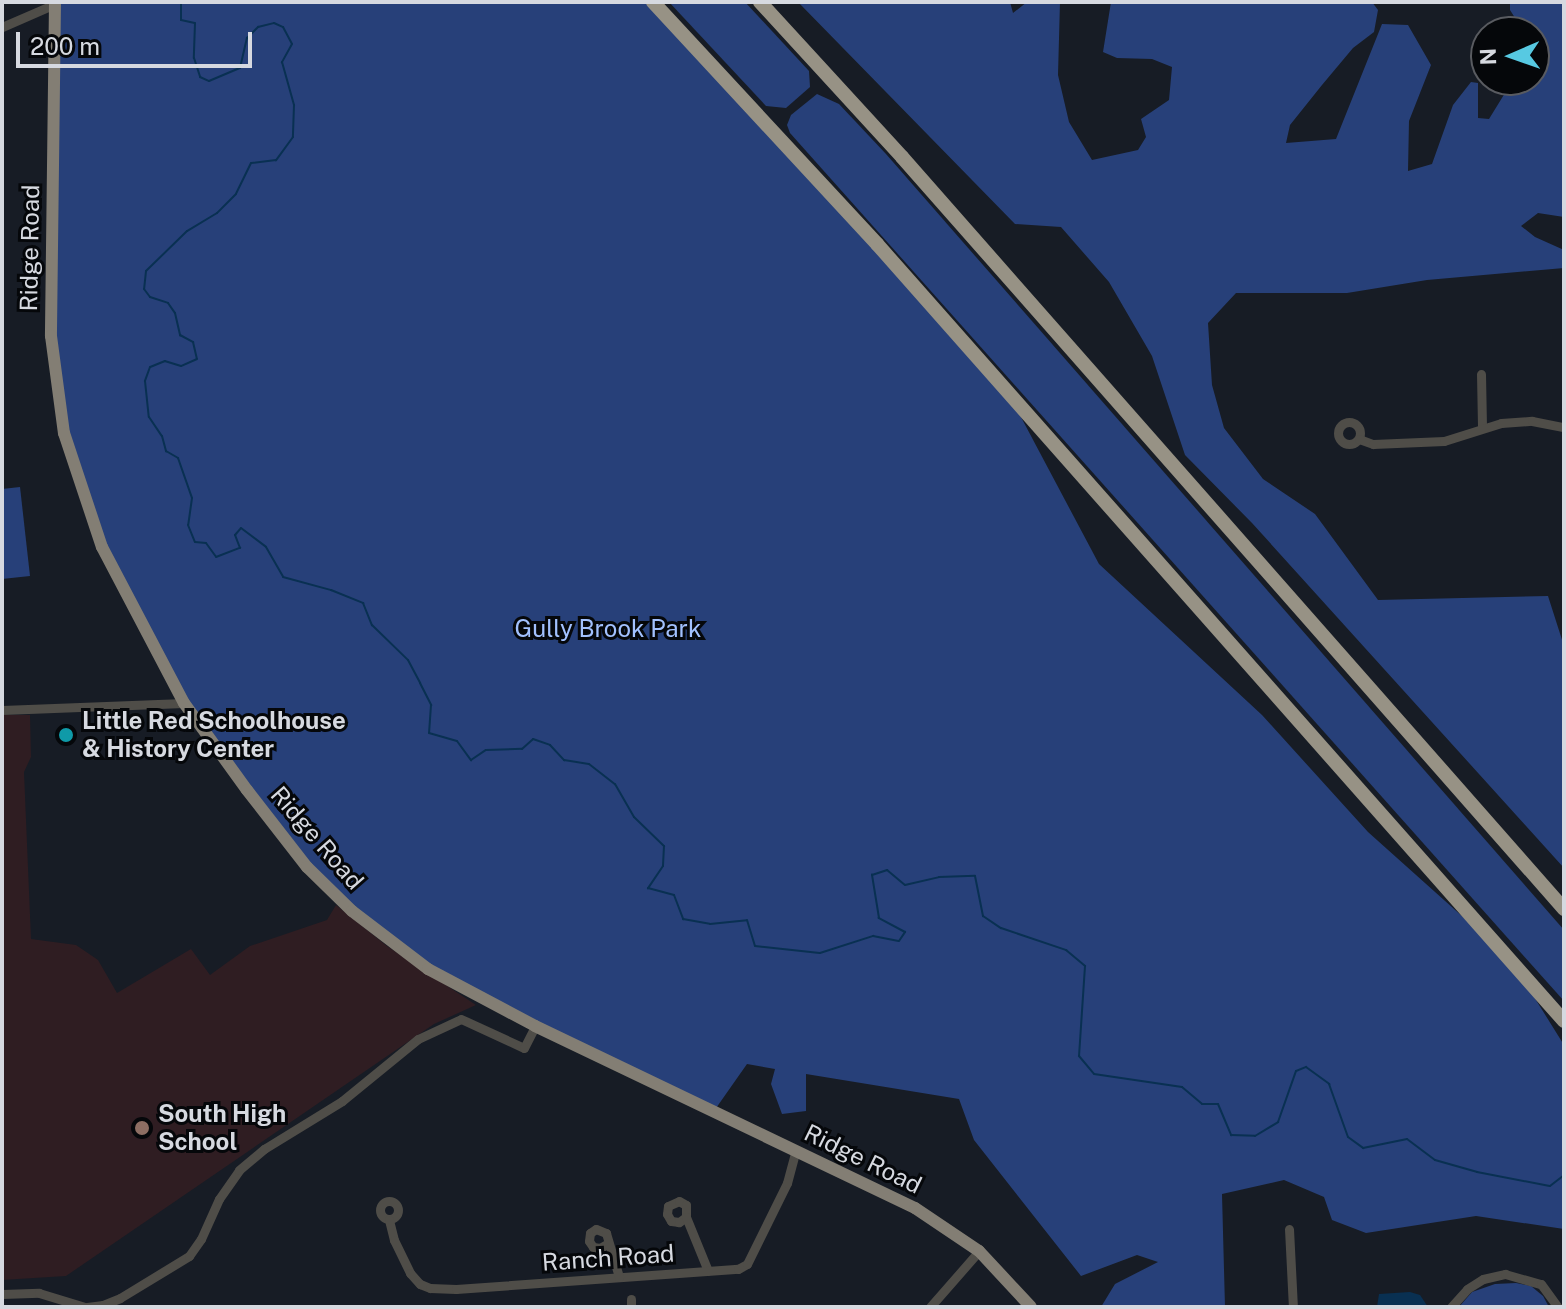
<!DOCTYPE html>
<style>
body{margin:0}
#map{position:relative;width:1566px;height:1309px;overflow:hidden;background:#171c25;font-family:"Public Sans",sans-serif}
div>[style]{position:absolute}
.education>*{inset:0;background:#2f1d22}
.green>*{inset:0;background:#274079}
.water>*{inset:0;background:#093052}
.stream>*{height:2px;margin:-1px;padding:0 1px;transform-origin:1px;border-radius:1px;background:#093052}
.minor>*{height:9px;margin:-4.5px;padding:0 4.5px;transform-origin:4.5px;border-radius:4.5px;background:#4f4d48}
.minor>.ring{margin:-4.5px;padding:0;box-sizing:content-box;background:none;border:9px solid #4f4d48;border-radius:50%}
.major>*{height:12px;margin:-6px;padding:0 6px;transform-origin:6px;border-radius:6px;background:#837e74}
.highway>*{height:14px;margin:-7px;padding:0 7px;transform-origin:7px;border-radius:7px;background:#979285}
.dots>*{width:22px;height:22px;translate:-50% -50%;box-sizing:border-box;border:4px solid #05070a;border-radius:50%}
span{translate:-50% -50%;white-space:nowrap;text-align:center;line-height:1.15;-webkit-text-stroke:6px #05070a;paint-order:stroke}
.street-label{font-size:24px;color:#d6d9e0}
.park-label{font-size:24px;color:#a2c1fe}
.poi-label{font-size:24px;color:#d6d9e0;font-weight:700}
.left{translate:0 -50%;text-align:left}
.frame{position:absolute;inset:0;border:4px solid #d6d9e0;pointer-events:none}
.north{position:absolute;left:1470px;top:16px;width:80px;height:80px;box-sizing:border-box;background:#05070a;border:2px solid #595b60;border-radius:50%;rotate:268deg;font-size:22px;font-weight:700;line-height:32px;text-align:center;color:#d6d9e0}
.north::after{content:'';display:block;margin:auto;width:28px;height:36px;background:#57c9e2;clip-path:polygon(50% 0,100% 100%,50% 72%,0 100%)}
.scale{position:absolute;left:16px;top:32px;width:236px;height:36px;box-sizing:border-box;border:4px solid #d6d9e0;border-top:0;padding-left:10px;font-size:24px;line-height:28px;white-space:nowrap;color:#d6d9e0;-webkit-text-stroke:6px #05070a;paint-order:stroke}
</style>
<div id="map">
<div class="education">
<div style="clip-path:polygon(2px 715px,30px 715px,31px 757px,24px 772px,31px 939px,76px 945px,98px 960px,117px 993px,191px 949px,210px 975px,250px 946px,327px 920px,336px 905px,387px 946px,476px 1005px,434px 1024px,66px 1276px,2px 1280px)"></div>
</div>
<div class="green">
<div style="clip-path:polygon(55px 2px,653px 2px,1006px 389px,1099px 564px,1262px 715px,1368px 832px,1511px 960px,1564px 1045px,1564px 1229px,1476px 1216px,1366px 1233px,1332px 1220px,1324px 1197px,1284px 1180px,1222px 1194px,1225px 1307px,1101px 1307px,1115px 1284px,1158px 1262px,1137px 1255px,1081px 1276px,974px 1140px,959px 1099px,806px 1074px,806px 1111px,782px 1114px,771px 1084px,775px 1069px,747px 1064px,714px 1111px,428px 969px,307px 867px,184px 703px,102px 547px,64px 433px,50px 297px)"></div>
<div style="clip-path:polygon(669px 2px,745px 2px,809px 71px,810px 87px,786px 108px,766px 106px)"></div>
<div style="clip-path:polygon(798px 2px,1010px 2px,1013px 13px,1027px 2px,1060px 2px,1058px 75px,1069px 122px,1092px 160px,1138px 150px,1146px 137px,1141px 119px,1169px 100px,1172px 67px,1152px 59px,1117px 58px,1103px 52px,1111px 2px,1372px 2px,1378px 10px,1374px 32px,1353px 48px,1322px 85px,1290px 125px,1286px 143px,1336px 139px,1382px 24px,1408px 25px,1431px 65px,1409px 121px,1408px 171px,1432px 164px,1453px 105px,1471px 82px,1478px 83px,1478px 118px,1489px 119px,1513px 80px,1534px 80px,1534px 32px,1524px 32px,1510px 10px,1510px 2px,1564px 2px,1564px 217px,1538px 213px,1521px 226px,1535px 237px,1564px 250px,1564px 268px,1427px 280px,1347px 293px,1236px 293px,1208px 323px,1212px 385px,1224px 428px,1263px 479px,1315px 514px,1378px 600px,1548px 596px,1564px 646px,1564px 868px,1252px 523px,1185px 455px,1152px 356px,1109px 282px,1061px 227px,1015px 224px)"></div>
<div style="clip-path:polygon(817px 94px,839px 104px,886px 154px,1564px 930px,1564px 1001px,790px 133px,787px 125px,791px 115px)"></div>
<div style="clip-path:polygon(20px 487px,30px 576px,2px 579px,2px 489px)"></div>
<div style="clip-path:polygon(1516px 1283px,1531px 1286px,1543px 1296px,1549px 1307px,1459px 1307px,1472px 1292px,1495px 1284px)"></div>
</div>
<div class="water">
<div style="clip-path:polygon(1410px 1292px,1420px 1295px,1428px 1307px,1377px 1307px,1379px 1294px)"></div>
</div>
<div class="stream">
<div style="left:181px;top:2px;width:18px;rotate:90deg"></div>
<div style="left:181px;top:20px;width:14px;rotate:12deg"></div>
<div style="left:195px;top:23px;width:35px;rotate:92deg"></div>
<div style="left:194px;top:58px;width:20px;rotate:72deg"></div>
<div style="left:200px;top:77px;width:10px;rotate:24deg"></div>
<div style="left:209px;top:81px;width:34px;rotate:-23deg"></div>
<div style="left:240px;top:68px;width:31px;rotate:-77deg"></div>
<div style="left:247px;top:38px;width:16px;rotate:-45deg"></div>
<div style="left:258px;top:27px;width:16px;rotate:-14deg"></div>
<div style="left:274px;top:23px;width:10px;rotate:24deg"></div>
<div style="left:283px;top:27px;width:19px;rotate:62deg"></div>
<div style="left:292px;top:44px;width:21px;rotate:119deg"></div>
<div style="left:282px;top:62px;width:45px;rotate:74.4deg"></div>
<div style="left:294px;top:105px;width:32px;rotate:92deg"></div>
<div style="left:293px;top:137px;width:29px;rotate:126deg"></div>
<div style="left:276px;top:160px;width:25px;rotate:173deg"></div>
<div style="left:251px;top:163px;width:34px;rotate:116deg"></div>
<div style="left:236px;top:194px;width:27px;rotate:135deg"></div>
<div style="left:217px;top:213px;width:35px;rotate:149deg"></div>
<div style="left:187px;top:231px;width:57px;rotate:135.7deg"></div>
<div style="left:146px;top:271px;width:18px;rotate:96deg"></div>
<div style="left:144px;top:289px;width:10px;rotate:53deg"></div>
<div style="left:150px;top:297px;width:19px;rotate:18deg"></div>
<div style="left:168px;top:303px;width:12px;rotate:55deg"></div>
<div style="left:175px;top:313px;width:23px;rotate:77deg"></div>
<div style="left:180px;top:335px;width:15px;rotate:28deg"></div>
<div style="left:193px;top:342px;width:17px;rotate:77deg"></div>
<div style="left:197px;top:359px;width:17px;rotate:156deg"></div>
<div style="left:181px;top:366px;width:17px;rotate:-163deg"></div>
<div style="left:165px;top:361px;width:16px;rotate:158deg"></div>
<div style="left:150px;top:367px;width:15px;rotate:110deg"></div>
<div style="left:145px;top:381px;width:36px;rotate:84deg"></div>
<div style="left:149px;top:417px;width:23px;rotate:56deg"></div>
<div style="left:162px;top:436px;width:16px;rotate:75deg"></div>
<div style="left:166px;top:451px;width:14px;rotate:30deg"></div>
<div style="left:178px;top:458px;width:42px;rotate:70.7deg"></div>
<div style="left:192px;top:498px;width:27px;rotate:98deg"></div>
<div style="left:188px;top:525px;width:18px;rotate:68deg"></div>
<div style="left:195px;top:542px;width:11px;rotate:5deg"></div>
<div style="left:206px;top:543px;width:17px;rotate:54deg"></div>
<div style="left:216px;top:557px;width:26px;rotate:-21deg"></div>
<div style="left:240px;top:548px;width:14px;rotate:-111deg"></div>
<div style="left:235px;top:535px;width:9px;rotate:-49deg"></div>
<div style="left:241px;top:528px;width:31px;rotate:37deg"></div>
<div style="left:266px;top:547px;width:34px;rotate:60deg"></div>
<div style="left:283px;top:577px;width:50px;rotate:15.2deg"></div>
<div style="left:331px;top:590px;width:35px;rotate:22deg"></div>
<div style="left:363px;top:603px;width:24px;rotate:68deg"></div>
<div style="left:372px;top:625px;width:50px;rotate:44.2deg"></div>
<div style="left:408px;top:660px;width:26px;rotate:62deg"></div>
<div style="left:420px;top:683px;width:25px;rotate:63deg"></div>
<div style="left:431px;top:705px;width:28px;rotate:94deg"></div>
<div style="left:429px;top:733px;width:29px;rotate:16deg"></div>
<div style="left:457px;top:741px;width:24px;rotate:54deg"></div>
<div style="left:471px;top:760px;width:18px;rotate:-34deg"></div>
<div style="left:486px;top:750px;width:36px;rotate:-2deg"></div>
<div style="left:522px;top:749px;width:15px;rotate:-42deg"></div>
<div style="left:533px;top:739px;width:18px;rotate:19deg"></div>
<div style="left:550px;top:745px;width:21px;rotate:47deg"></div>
<div style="left:564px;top:760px;width:25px;rotate:9deg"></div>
<div style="left:589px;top:764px;width:33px;rotate:38deg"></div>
<div style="left:615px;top:784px;width:38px;rotate:60deg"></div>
<div style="left:634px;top:817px;width:42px;rotate:44deg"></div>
<div style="left:664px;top:846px;width:20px;rotate:93deg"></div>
<div style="left:663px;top:866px;width:27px;rotate:124deg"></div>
<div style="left:648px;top:888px;width:27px;rotate:15deg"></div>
<div style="left:674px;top:895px;width:26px;rotate:69deg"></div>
<div style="left:683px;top:919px;width:27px;rotate:10deg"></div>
<div style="left:710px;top:924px;width:37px;rotate:-6deg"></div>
<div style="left:747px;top:920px;width:27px;rotate:73deg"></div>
<div style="left:755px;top:946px;width:65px;rotate:6.1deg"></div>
<div style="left:820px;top:953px;width:56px;rotate:-17.8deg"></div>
<div style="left:873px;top:936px;width:26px;rotate:11deg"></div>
<div style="left:899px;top:941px;width:11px;rotate:-56deg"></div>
<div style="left:905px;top:932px;width:30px;rotate:-152deg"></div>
<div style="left:879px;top:918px;width:44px;rotate:-99.2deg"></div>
<div style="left:872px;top:875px;width:16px;rotate:-18deg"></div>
<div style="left:887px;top:870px;width:23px;rotate:40deg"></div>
<div style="left:905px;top:885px;width:35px;rotate:-13deg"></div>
<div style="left:939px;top:877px;width:36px;rotate:-2deg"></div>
<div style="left:975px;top:876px;width:41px;rotate:78.7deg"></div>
<div style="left:983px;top:916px;width:22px;rotate:34deg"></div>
<div style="left:1001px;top:928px;width:69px;rotate:18.7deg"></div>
<div style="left:1066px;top:950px;width:25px;rotate:40deg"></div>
<div style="left:1085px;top:966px;width:90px;rotate:93.8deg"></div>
<div style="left:1079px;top:1056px;width:23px;rotate:50deg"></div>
<div style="left:1094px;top:1074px;width:89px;rotate:8.4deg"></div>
<div style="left:1182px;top:1087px;width:26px;rotate:40deg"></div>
<div style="left:1202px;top:1104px;width:16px"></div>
<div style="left:1218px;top:1104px;width:34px;rotate:67deg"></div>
<div style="left:1231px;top:1135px;width:24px;rotate:2deg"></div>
<div style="left:1255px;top:1136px;width:27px;rotate:-31deg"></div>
<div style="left:1278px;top:1122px;width:54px;rotate:-70.6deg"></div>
<div style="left:1296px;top:1071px;width:11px;rotate:-22deg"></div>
<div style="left:1306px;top:1067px;width:29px;rotate:36deg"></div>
<div style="left:1329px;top:1084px;width:56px;rotate:70.3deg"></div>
<div style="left:1348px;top:1137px;width:19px;rotate:36deg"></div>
<div style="left:1363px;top:1148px;width:45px;rotate:-11.6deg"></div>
<div style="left:1407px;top:1139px;width:35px;rotate:37deg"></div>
<div style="left:1435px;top:1160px;width:44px;rotate:15.9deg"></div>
<div style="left:1477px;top:1172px;width:74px;rotate:10.9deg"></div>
<div style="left:1550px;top:1186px;width:18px;rotate:-38deg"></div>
</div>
<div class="minor">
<div style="left:2px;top:27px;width:58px;rotate:-23.5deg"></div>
<div style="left:1481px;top:374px;width:53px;rotate:88.9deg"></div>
<div class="ring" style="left:1338px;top:422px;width:13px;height:13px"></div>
<div style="left:1359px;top:439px;width:15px;rotate:20deg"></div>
<div style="left:1373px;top:444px;width:71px;rotate:-2.4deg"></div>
<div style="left:1444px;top:441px;width:60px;rotate:-17.5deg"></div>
<div style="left:1501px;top:423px;width:31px;rotate:-4deg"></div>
<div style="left:1532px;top:421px;width:33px;rotate:11deg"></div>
<div style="left:2px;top:710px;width:182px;rotate:-2.2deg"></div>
<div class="ring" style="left:380px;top:1201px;width:9px;height:9px"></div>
<div style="left:686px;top:1217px;width:9px;rotate:144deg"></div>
<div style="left:679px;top:1222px;width:8px;rotate:-173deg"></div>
<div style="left:671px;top:1221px;width:8px;rotate:-120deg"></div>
<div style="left:667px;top:1214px;width:8px;rotate:-83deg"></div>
<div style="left:668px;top:1206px;width:12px;rotate:-24deg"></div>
<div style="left:679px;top:1201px;width:8px;rotate:30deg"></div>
<div style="left:686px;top:1205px;width:12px;rotate:90deg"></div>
<div style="left:686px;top:1217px;width:58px;rotate:67.8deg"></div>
<div style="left:389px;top:1220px;width:21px;rotate:76deg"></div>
<div style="left:394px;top:1240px;width:37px;rotate:64deg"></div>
<div style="left:410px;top:1273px;width:15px;rotate:48deg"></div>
<div style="left:420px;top:1284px;width:11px;rotate:22deg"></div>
<div style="left:430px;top:1288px;width:26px;rotate:2deg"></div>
<div style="left:456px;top:1289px;width:283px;rotate:-4.1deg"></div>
<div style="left:738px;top:1269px;width:10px;rotate:-29deg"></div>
<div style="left:747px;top:1264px;width:90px;rotate:-63.7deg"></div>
<div style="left:787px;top:1183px;width:34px;rotate:-75deg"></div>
<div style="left:1289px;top:1229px;width:78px;rotate:87.1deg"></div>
<div style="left:607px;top:1244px;width:8px;rotate:150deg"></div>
<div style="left:600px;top:1248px;width:7px;rotate:-172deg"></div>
<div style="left:593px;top:1247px;width:7px;rotate:-124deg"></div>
<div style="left:589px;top:1241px;width:8px;rotate:-83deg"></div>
<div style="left:590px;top:1233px;width:7px;rotate:-34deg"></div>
<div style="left:596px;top:1229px;width:11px;rotate:22deg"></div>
<div style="left:606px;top:1233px;width:46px;rotate:73.5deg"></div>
<div style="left:2px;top:1294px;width:37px;rotate:-2deg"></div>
<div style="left:39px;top:1293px;width:48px;rotate:16.9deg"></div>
<div style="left:631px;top:1299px;width:8px;rotate:90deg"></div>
<div style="left:87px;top:1307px;width:16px;rotate:-7deg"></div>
<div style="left:103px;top:1305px;width:18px;rotate:-22deg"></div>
<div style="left:120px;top:1298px;width:81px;rotate:-31.3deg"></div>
<div style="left:189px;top:1256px;width:21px;rotate:-55deg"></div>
<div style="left:201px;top:1239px;width:44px;rotate:-65.8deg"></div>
<div style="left:219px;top:1199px;width:35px;rotate:-55deg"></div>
<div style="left:239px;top:1170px;width:33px;rotate:-40deg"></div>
<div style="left:264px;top:1149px;width:92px;rotate:-31.6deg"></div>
<div style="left:342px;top:1101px;width:98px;rotate:-39.2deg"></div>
<div style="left:418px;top:1039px;width:47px;rotate:-24.9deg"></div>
<div style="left:461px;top:1019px;width:69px;rotate:24.7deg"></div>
<div style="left:524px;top:1048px;width:25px;rotate:-63deg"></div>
<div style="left:930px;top:1307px;width:74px;rotate:-48.8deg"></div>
<div style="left:1451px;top:1307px;width:24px;rotate:-48deg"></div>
<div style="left:1467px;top:1289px;width:19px;rotate:-32deg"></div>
<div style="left:1483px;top:1279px;width:23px;rotate:-13deg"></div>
<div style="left:1505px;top:1274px;width:37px;rotate:16deg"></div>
<div style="left:1541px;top:1284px;width:29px;rotate:54deg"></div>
</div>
<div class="major">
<div style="left:55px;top:2px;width:334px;rotate:90.7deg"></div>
<div style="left:51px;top:336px;width:98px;rotate:82.4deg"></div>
<div style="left:64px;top:433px;width:120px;rotate:71.6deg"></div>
<div style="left:102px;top:547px;width:176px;rotate:62.3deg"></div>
<div style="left:184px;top:703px;width:107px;rotate:54.1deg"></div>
<div style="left:247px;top:790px;width:98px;rotate:52.1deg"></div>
<div style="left:307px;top:867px;width:63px;rotate:44.4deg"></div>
<div style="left:352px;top:911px;width:96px;rotate:37.3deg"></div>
<div style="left:428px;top:969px;width:121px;rotate:28deg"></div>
<div style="left:535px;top:1026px;width:421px;rotate:25.6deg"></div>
<div style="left:915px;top:1208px;width:77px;rotate:33.9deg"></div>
<div style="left:979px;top:1251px;width:76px;rotate:47.1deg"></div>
</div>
<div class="highway">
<div style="left:653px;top:2px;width:330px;rotate:47.2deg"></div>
<div style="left:877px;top:244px;width:1037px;rotate:48.52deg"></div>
<div style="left:760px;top:2px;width:210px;rotate:47.5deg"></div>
<div style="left:902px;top:157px;width:1002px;rotate:48.64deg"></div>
</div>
<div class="dots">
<div style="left:66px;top:735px;background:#0f9aa8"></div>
<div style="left:142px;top:1128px;background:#8d6e63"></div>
</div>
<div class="street-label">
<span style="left:30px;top:248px;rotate:-89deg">Ridge Road</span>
<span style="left:317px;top:838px;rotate:49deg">Ridge Road</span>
<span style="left:863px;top:1159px;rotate:26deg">Ridge Road</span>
<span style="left:608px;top:1258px;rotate:-4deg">Ranch Road</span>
</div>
<div class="park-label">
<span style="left:608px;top:629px">Gully Brook Park</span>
</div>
<div class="poi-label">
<span class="left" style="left:82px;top:735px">Little Red Schoolhouse<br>&amp; History Center</span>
<span class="left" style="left:158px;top:1128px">South High<br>School</span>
</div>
<div class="frame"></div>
<div class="north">N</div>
<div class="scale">200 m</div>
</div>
